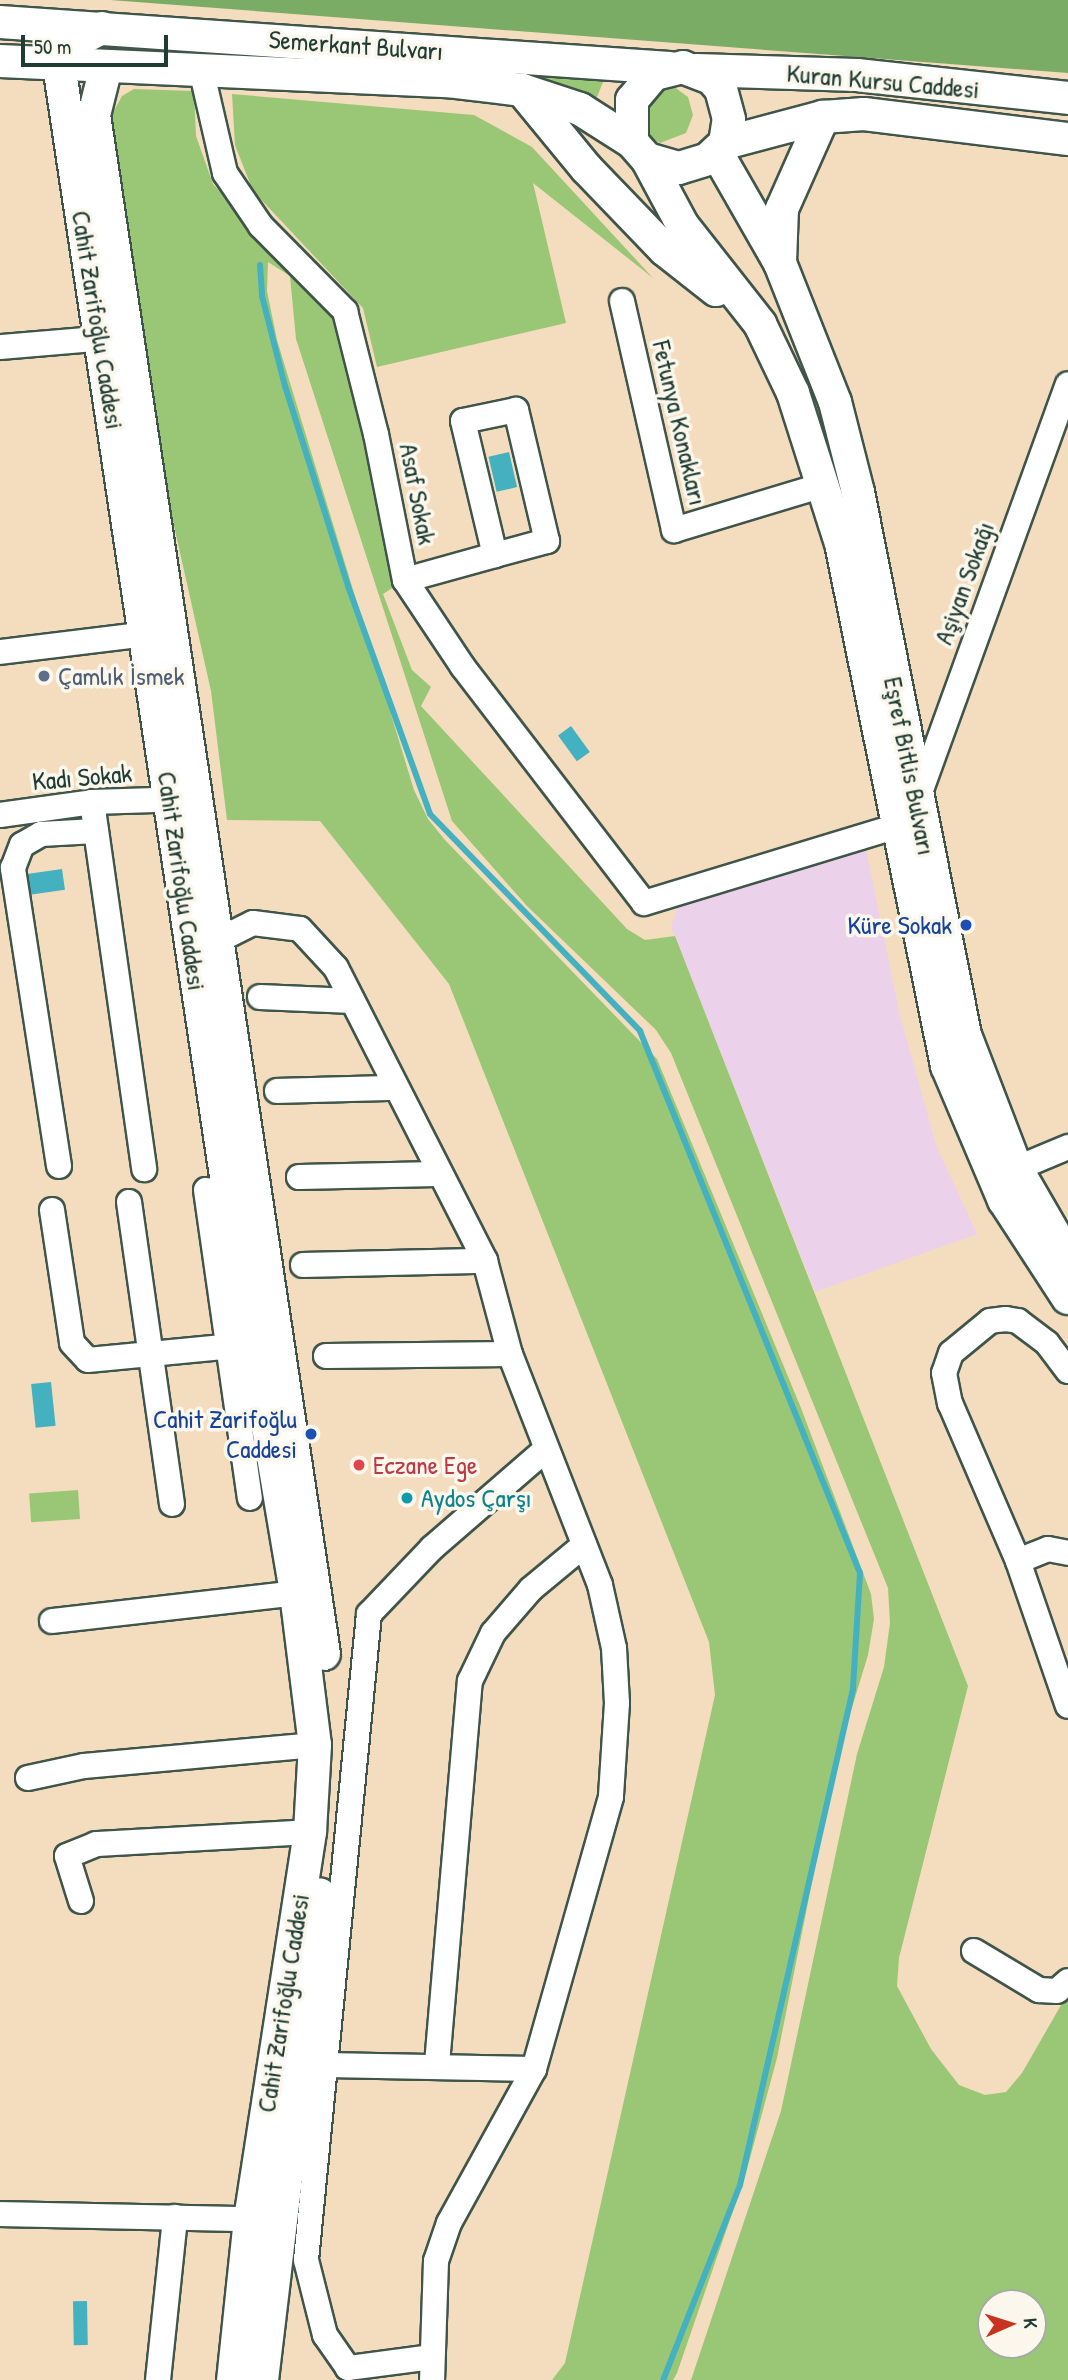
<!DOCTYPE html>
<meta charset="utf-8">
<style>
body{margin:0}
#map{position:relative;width:1068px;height:2380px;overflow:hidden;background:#f4dcbe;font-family:"Patrick Hand",sans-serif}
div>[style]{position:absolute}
.built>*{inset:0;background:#ecd1ea}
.green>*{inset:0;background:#9ac775;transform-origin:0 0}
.forest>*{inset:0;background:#7bac66}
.water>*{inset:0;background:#44b1c0;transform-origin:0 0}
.stream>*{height:6px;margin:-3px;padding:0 3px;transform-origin:3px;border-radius:3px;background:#44b1c0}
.roads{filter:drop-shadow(2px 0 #3f5549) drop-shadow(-2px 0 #3f5549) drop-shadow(0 2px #3f5549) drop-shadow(0 -2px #3f5549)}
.minor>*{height:24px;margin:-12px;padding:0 12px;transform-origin:12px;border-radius:12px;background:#fff}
.major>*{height:32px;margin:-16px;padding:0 16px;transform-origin:16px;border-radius:16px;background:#fff}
.dots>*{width:19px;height:19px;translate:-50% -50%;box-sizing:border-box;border:4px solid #fbf7ec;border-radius:50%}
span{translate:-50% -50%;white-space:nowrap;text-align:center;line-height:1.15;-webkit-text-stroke:7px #fbf7ec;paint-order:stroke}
.street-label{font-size:26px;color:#1f3d34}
.service-label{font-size:26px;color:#4e5e75}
.left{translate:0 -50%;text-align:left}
.transit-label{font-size:26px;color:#164399}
.right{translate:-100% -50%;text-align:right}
.health-label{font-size:26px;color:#be3a42}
.culture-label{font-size:26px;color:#0d838f}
.north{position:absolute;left:977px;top:2289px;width:70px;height:70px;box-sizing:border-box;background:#fbf7ec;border:2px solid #a3ada2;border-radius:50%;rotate:87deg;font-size:19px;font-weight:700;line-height:28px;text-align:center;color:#1f3d34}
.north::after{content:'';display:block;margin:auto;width:24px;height:32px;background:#c8321e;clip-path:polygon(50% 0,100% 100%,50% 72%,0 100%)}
.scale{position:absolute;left:21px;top:35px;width:147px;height:32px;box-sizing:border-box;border:4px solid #1f3d34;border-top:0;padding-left:9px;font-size:21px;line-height:24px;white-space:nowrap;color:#1f3d34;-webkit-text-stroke:5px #fbf7ec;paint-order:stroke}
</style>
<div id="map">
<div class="built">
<div style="clip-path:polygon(866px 849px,900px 1016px,936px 1145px,977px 1234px,815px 1292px,671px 927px,680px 901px)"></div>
</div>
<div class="green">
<div style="clip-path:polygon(111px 44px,607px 72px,595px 102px,103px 50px)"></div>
<div style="clip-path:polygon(673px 86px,688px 97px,693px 115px,686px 133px,660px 143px,643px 134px,646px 91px)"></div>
<div style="clip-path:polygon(evenodd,134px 89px,194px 91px,196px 136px,213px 184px,329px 310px,342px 331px,400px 583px,383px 594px,412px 670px,431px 687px,421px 706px,627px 929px,645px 940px,675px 936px,968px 1686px,899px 1958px,897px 1986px,931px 2049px,959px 2085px,985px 2095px,1006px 2092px,1022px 2073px,1068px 1993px,1068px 2380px,691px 2380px,781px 2111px,857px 1754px,884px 1667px,890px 1623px,888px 1588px,671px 1053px,656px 1030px,527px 906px,452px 821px,296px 339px,290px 276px,268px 262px,267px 291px,277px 340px,414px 790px,428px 819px,445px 840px,657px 1059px,801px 1408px,871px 1594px,874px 1619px,868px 1655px,837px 1757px,777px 2058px,746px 2173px,677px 2373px,673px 2380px,552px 2380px,565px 2363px,715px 1695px,709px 1642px,449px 984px,320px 821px,227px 820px,211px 691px,166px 490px,110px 118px,122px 96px,134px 89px,991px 2303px,1033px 2303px,1033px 2345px,991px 2345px,991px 2303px)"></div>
<div style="clip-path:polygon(232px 94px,474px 115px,532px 147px,653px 278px,533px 183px,566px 323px,377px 367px,363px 308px,253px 191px,235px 145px)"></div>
<div style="left:78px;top:1490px;width:29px;height:49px;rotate:86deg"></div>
</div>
<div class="forest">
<div style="clip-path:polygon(110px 0,1068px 0,1068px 73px,845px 56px)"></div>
</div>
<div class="water">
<div style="left:509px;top:452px;width:36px;height:21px;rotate:77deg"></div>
<div style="left:571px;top:726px;width:32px;height:16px;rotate:54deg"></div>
<div style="left:62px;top:869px;width:21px;height:37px;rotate:82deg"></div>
<div style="left:51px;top:1382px;width:44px;height:20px;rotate:84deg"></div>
<div style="left:87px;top:2301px;width:44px;height:14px;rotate:89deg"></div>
</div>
<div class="stream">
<div style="left:260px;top:265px;width:31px;rotate:86deg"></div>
<div style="left:262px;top:296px;width:93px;rotate:75.7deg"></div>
<div style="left:285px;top:386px;width:210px;rotate:72.5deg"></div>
<div style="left:348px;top:586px;width:242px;rotate:70.2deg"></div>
<div style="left:430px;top:814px;width:302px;rotate:45.9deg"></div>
<div style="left:640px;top:1031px;width:585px;rotate:67.91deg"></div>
<div style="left:860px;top:1573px;width:116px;rotate:93.5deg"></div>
<div style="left:853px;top:1689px;width:509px;rotate:102.83deg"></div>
<div style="left:740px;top:2185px;width:210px;rotate:111.5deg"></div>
</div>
<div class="roads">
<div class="minor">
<div style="left:201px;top:69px;width:107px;rotate:77deg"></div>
<div style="left:225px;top:173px;width:64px;rotate:55.8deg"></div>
<div style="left:261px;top:226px;width:120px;rotate:45.3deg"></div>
<div style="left:345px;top:311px;width:127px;rotate:75.9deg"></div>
<div style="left:376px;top:434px;width:149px;rotate:78.8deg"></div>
<div style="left:405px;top:580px;width:105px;rotate:56.3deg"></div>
<div style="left:463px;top:667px;width:297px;rotate:52.5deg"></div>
<div style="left:644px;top:903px;width:264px;rotate:-16.9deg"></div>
<div style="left:622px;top:301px;width:235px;rotate:77.2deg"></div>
<div style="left:674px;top:530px;width:156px;rotate:-16.8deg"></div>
<div style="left:0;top:347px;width:118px;rotate:-4.8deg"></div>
<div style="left:405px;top:580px;width:93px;rotate:-15.5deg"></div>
<div style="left:495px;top:555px;width:54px;rotate:-15.1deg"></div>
<div style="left:547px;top:541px;width:135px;rotate:-103.3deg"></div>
<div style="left:516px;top:410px;width:54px;rotate:168.3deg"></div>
<div style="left:463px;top:421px;width:138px;rotate:76.6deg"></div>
<div style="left:0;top:652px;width:164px;rotate:-7deg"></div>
<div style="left:917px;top:801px;width:443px;rotate:-70.1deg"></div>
<div style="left:92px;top:802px;width:371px;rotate:81.9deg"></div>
<div style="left:0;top:815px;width:93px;rotate:-8deg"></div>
<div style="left:92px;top:802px;width:95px;rotate:-1.8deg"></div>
<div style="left:202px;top:941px;width:15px"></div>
<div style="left:217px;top:941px;width:40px;rotate:-26.6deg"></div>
<div style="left:253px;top:923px;width:47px;rotate:7.3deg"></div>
<div style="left:300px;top:929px;width:53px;rotate:47.3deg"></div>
<div style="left:336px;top:968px;width:329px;rotate:63deg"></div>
<div style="left:485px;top:1261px;width:96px;rotate:75deg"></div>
<div style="left:510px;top:1354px;width:248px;rotate:68.7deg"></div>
<div style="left:600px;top:1585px;width:65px;rotate:77.5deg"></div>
<div style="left:614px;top:1648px;width:55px;rotate:86.9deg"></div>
<div style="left:617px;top:1703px;width:94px;rotate:93.7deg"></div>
<div style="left:611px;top:1797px;width:283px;rotate:105.8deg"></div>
<div style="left:534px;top:2069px;width:176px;rotate:118.9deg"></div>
<div style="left:449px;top:2223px;width:40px;rotate:108.9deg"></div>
<div style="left:436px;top:2261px;width:119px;rotate:91.9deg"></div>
<div style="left:260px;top:997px;width:92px;rotate:2.5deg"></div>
<div style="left:277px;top:1091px;width:118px;rotate:-1.5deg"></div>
<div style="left:59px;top:1166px;width:302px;rotate:-98.8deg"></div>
<div style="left:13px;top:868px;width:25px;rotate:-69deg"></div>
<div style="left:22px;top:845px;width:22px;rotate:-30deg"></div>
<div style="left:41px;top:834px;width:55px;rotate:-3.1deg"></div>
<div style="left:1001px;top:1175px;width:73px;rotate:-22.7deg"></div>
<div style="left:299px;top:1177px;width:138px;rotate:-1.2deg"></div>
<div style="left:206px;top:1190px;width:311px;rotate:81.9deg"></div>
<div style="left:129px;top:1202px;width:305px;rotate:81.9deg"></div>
<div style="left:52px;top:1210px;width:134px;rotate:81.4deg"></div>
<div style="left:72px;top:1343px;width:23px;rotate:47deg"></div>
<div style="left:88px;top:1360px;width:167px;rotate:-5.5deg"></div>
<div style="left:303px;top:1265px;width:182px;rotate:-1.3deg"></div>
<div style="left:326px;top:1356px;width:184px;rotate:-0.6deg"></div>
<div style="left:1068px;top:1371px;width:35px;rotate:-127deg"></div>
<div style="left:1047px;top:1343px;width:36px;rotate:-143deg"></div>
<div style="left:1018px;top:1321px;width:12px;rotate:-171deg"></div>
<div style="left:1006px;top:1319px;width:16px;rotate:173deg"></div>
<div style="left:990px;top:1321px;width:50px;rotate:140.6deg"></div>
<div style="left:951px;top:1353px;width:21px;rotate:109deg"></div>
<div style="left:944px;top:1373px;width:31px;rotate:79deg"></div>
<div style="left:950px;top:1403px;width:172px;rotate:66.7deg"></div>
<div style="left:1018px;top:1561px;width:153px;rotate:71deg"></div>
<div style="left:1018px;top:1561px;width:32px;rotate:-22deg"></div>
<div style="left:1048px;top:1549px;width:20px;rotate:11deg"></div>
<div style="left:52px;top:1621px;width:246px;rotate:-6.5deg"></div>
<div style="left:28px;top:1778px;width:57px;rotate:-12.1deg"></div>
<div style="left:84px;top:1766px;width:232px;rotate:-5.2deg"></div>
<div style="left:81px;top:1901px;width:47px;rotate:-107.3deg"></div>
<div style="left:67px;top:1856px;width:31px;rotate:-22deg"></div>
<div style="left:96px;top:1844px;width:214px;rotate:-3.2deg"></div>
<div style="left:974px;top:1951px;width:76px;rotate:31deg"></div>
<div style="left:1039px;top:1990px;width:18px;rotate:3deg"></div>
<div style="left:1057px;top:1991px;width:15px;rotate:-42deg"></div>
<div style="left:437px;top:2064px;width:384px;rotate:-85.1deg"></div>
<div style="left:470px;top:1681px;width:53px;rotate:-64.4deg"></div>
<div style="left:493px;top:1633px;width:58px;rotate:-49.2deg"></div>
<div style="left:531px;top:1589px;width:69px;rotate:-39.7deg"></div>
<div style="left:325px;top:2065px;width:209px;rotate:1.1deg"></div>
<div style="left:1px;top:2214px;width:249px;rotate:1.2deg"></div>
<div style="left:432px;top:2357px;width:85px;rotate:172.5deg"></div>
<div style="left:348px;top:2368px;width:40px;rotate:-124.9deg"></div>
<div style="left:325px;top:2335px;width:77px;rotate:-104.2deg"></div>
<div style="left:306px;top:2260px;width:649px;rotate:-84.43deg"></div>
<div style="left:369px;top:1614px;width:91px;rotate:-46.3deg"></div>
<div style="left:432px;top:1548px;width:150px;rotate:-40.9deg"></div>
<div style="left:158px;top:2380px;width:164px;rotate:-84deg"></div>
</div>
<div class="major">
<div style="left:0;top:22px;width:671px;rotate:3.93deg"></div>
<div style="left:102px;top:28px;width:37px;rotate:153deg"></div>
<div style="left:69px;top:45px;width:22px;rotate:117deg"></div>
<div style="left:59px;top:65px;width:1144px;rotate:81.45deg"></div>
<div style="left:229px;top:1196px;width:403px;rotate:80.4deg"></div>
<div style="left:296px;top:1593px;width:153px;rotate:82.9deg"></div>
<div style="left:315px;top:1745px;width:87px;rotate:93.3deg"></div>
<div style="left:310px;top:1832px;width:392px;rotate:98.8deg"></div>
<div style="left:250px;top:2219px;width:162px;rotate:96deg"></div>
<div style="left:0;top:61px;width:448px;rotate:2.6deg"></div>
<div style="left:448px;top:81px;width:75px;rotate:6.9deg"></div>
<div style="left:522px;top:90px;width:61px;rotate:18.1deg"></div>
<div style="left:580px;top:109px;width:62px;rotate:32.4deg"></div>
<div style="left:632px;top:142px;width:23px;rotate:49deg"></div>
<div style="left:647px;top:159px;width:33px;rotate:16deg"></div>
<div style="left:679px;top:168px;width:30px;rotate:-17deg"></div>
<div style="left:708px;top:159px;width:23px;rotate:-43deg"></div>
<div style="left:725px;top:143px;width:24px;rotate:-81deg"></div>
<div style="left:729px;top:119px;width:31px;rotate:-105deg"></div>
<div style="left:721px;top:89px;width:15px;rotate:-132deg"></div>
<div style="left:711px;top:78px;width:30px;rotate:-159deg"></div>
<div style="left:683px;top:67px;width:30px;rotate:166deg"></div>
<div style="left:654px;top:74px;width:34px;rotate:130deg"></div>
<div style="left:632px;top:100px;width:42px;rotate:90deg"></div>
<div style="left:106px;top:67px;width:49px;rotate:104deg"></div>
<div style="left:94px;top:115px;width:1556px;rotate:81.5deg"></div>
<div style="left:697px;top:70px;width:160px;rotate:1.8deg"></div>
<div style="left:857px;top:75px;width:212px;rotate:6.2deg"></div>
<div style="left:522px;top:90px;width:102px;rotate:50.6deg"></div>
<div style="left:587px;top:169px;width:112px;rotate:46.1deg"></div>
<div style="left:665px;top:250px;width:65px;rotate:38.1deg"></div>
<div style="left:725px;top:143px;width:101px;rotate:-14.9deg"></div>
<div style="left:823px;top:117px;width:41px;rotate:-4.2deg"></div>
<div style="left:864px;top:114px;width:206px;rotate:7deg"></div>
<div style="left:717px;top:153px;width:127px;rotate:60.2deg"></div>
<div style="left:780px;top:263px;width:149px;rotate:68.4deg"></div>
<div style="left:835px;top:402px;width:93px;rotate:75.7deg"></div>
<div style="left:858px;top:492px;width:553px;rotate:78.85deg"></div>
<div style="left:965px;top:1035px;width:142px;rotate:69deg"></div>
<div style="left:1016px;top:1168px;width:104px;rotate:60deg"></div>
<div style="left:647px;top:159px;width:76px;rotate:61.8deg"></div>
<div style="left:683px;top:226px;width:125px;rotate:51.8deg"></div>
<div style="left:760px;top:324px;width:76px;rotate:64.4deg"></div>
<div style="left:793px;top:393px;width:157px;rotate:72.3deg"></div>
<div style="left:841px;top:543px;width:534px;rotate:78.54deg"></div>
<div style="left:947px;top:1066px;width:146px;rotate:67deg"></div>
<div style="left:1004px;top:1200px;width:117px;rotate:56.9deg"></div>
<div style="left:780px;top:263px;width:54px;rotate:-87.9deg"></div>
<div style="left:782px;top:209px;width:101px;rotate:-66deg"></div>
<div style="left:262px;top:2380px;width:489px;rotate:-83.2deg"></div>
</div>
</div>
<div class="dots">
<div style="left:44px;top:676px;background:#5c6f8a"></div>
<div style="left:966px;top:925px;background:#1a4fb4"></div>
<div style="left:311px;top:1434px;background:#1a4fb4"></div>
<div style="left:359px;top:1465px;background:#e0444e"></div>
<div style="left:407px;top:1498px;background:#0f9aa8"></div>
</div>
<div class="street-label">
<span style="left:356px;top:45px;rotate:4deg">Semerkant Bulvarı</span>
<span style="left:883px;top:81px;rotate:5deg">Kuran Kursu Caddesi</span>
<span style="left:98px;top:320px;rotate:81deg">Cahit Zarifoğlu Caddesi</span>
<span style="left:680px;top:423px;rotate:77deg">Fetunya Konakları</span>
<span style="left:418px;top:494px;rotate:79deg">Asaf Sokak</span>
<span style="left:964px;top:583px;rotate:-70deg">Aşiyan Sokağı</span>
<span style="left:910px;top:766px;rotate:79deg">Eşref Bitlis Bulvarı</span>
<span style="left:82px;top:777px;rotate:-5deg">Kadı Sokak</span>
<span style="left:182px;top:881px;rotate:82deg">Cahit Zarifoğlu Caddesi</span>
<span style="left:283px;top:2003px;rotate:-81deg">Cahit Zarifoğlu Caddesi</span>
</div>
<div class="service-label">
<span class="left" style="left:58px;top:676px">Çamlık İsmek</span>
</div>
<div class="transit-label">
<span class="right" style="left:952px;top:925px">Küre Sokak</span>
<span class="right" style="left:297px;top:1434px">Cahit Zarifoğlu<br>Caddesi</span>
</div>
<div class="health-label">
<span class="left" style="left:373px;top:1465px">Eczane Ege</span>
</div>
<div class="culture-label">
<span class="left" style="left:421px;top:1498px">Aydos Çarşı</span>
</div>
<div class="north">K</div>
<div class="scale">50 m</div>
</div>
